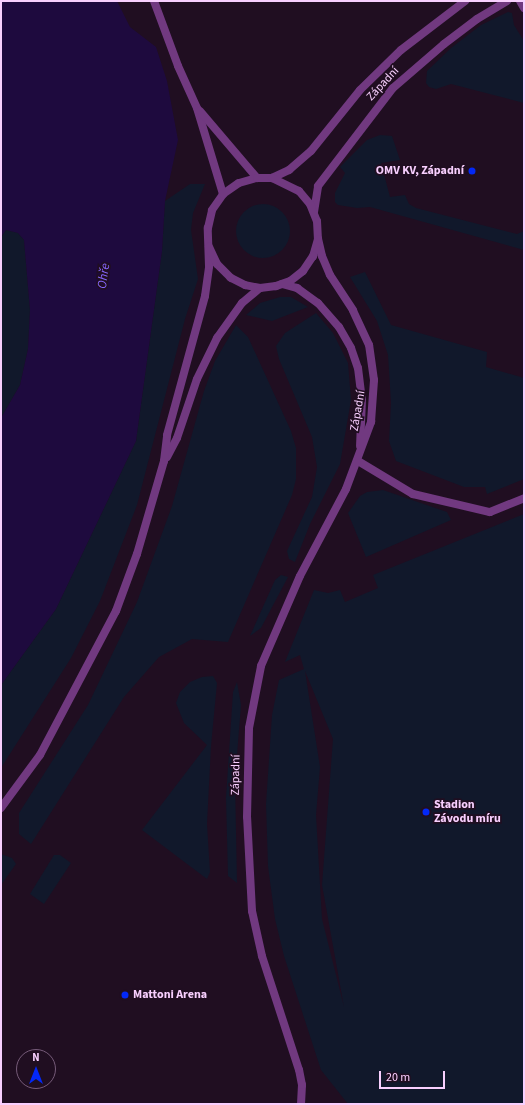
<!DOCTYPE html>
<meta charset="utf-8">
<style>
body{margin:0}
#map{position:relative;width:525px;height:1105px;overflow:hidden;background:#200e21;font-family:"Source Sans 3",sans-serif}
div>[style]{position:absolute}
.green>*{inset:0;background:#11182b}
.round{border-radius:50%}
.water>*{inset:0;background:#1e0a3e}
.minor>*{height:8px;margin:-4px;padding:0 4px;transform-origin:4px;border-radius:4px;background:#713980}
.tertiary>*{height:8px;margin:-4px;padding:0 4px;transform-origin:4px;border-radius:4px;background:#713980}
.dots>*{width:11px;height:11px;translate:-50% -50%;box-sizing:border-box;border:2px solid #200e21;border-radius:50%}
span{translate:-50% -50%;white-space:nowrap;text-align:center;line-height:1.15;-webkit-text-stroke:3.5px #200e21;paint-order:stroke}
.street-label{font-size:12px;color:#f8cffe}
.poi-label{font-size:12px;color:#f8cffe;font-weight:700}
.right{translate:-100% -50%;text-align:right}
.left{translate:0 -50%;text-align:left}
.water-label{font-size:13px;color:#8666fd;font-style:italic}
.frame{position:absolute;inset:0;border:2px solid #f8cffe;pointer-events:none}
.north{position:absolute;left:16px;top:1049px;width:40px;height:40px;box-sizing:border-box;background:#200e21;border:1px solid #765b79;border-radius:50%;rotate:0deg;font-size:11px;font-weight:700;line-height:16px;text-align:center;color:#f8cffe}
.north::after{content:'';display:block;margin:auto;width:14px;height:18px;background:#0328f6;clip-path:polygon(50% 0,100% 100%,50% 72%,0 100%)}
.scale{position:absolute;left:379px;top:1071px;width:66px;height:18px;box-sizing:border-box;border:2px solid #f8cffe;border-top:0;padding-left:5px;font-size:12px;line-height:14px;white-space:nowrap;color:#f8cffe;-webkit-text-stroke:3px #200e21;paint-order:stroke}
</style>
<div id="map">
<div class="green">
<div style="clip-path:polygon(508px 12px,512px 13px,514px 25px,524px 41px,524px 103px,451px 84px,436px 89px,429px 87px,426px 83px,427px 71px,451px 48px,481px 25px)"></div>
<div style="clip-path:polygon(380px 135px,392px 136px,400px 160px,381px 163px,390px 197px,405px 195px,409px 204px,416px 208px,517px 234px,524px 231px,524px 250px,370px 207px,357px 208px,338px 205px,335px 202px,335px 193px,345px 173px,340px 167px,367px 140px)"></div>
<div style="clip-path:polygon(190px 184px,205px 184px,193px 213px,191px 230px,198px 279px,185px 319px,137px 505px,100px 601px,71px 658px,1px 768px,1px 685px,56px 609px,136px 441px,162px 251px,165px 201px)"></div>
<div class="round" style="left:236px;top:204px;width:54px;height:54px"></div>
<div style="clip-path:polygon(6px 230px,18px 233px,24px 240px,30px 310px,28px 349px,20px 385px,1px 418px,1px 237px)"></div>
<div style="clip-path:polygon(365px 272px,391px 325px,487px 352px,486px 367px,524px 378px,524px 479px,487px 494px,485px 487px,464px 487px,396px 461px,389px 441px,391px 403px,388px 355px,377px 321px,350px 277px)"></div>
<div style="clip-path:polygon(280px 297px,291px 297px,308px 307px,272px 321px,246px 315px,260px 303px)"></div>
<div style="clip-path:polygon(316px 313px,333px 333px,348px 363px,351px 400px,340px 464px,310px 524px,295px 562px,289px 559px,287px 551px,312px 497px,317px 467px,312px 437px,279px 359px,276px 346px,285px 333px)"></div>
<div style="clip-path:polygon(236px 325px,248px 337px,291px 431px,296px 448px,296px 479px,292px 495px,228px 642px,192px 639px,159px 657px,124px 697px,31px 844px,19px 834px,19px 813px,88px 705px,137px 602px,172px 506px,204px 391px,215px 361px)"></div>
<div style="clip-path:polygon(383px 490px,447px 512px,451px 520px,366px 557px,348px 513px,360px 496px,367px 492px)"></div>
<div style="clip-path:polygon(evenodd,524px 514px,524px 1104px,348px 1104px,321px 1070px,284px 956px,275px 919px,268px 866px,266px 804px,272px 715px,279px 680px,304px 669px,300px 655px,285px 662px,314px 590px,328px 593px,340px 590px,345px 602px,378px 588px,373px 575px,524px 514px,305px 671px,333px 739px,322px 885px,344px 1007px,322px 919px,316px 815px,320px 767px,305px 671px)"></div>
<div style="clip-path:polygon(281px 575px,288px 577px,261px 628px,250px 636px,275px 580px)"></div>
<div style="clip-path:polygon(213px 676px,217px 683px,211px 746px,207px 824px,210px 872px,207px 879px,142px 830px,207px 745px,184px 723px,176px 703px,180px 692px,190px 682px,202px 677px)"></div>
<div style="clip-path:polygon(237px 682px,241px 705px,235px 780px,237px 883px,228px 876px,226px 798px,233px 692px)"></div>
<div style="clip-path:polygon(1px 854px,12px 858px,16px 864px,1px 885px)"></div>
<div style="clip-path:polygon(54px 855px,60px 855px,71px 863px,44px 904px,30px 894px)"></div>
</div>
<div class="water">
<div style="clip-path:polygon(1px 1px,117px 1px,130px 27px,156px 47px,167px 81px,178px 140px,165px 201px,162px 251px,136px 441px,56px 609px,1px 685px,1px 418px,20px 385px,28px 349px,30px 310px,24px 240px,18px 233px,6px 230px,1px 237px)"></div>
</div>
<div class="minor">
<div style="left:154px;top:1px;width:69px;rotate:69.7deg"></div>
<div style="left:178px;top:66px;width:46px;rotate:65.7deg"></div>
<div style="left:197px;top:108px;width:90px;rotate:73.2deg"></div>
<div style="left:520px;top:1px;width:8px;rotate:60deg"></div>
<div style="left:200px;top:111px;width:88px;rotate:49.6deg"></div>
<div style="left:282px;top:284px;width:16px;rotate:15deg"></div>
<div style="left:297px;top:288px;width:26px;rotate:36deg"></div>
<div style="left:318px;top:303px;width:32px;rotate:49deg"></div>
<div style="left:339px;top:327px;width:24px;rotate:60deg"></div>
<div style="left:351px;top:348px;width:21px;rotate:71deg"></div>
<div style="left:358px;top:368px;width:31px;rotate:83deg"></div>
<div style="left:362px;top:399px;width:47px;rotate:92.4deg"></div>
<div style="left:358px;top:461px;width:64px;rotate:31deg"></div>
<div style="left:413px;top:494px;width:79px;rotate:13.2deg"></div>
<div style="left:490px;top:512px;width:37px;rotate:-22deg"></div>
<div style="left:301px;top:1104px;width:19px;rotate:-87deg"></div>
<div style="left:302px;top:1085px;width:15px;rotate:-101deg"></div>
<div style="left:299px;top:1070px;width:120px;rotate:-108deg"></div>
<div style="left:262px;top:956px;width:46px;rotate:-102.5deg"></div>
<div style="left:252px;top:911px;width:94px;rotate:-93deg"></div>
<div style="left:247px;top:817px;width:89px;rotate:-88.7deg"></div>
<div style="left:249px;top:728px;width:63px;rotate:-79deg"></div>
<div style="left:261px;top:666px;width:98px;rotate:-66.6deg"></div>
<div style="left:300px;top:576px;width:98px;rotate:-62.1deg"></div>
<div style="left:346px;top:489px;width:72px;rotate:-69.5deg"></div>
<div style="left:371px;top:422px;width:42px;rotate:-85.9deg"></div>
<div style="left:374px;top:380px;width:35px;rotate:-98deg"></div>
<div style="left:369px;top:345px;width:38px;rotate:-115deg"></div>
<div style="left:353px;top:310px;width:42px;rotate:-123.3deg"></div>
<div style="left:330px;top:275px;width:21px;rotate:-113deg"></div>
<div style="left:322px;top:256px;width:17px;rotate:-103deg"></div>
</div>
<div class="tertiary">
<div style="left:272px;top:178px;width:19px;rotate:-25deg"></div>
<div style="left:289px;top:170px;width:29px;rotate:-41deg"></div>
<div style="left:311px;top:151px;width:78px;rotate:-51.2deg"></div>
<div style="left:360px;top:90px;width:57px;rotate:-44.3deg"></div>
<div style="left:401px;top:50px;width:81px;rotate:-37.4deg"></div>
<div style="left:314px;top:212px;width:26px;rotate:-81deg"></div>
<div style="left:318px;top:186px;width:123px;rotate:-52.6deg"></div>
<div style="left:393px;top:88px;width:67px;rotate:-40.8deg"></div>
<div style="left:444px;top:44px;width:41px;rotate:-37.1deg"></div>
<div style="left:477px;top:19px;width:35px;rotate:-31deg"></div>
<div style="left:167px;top:457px;width:21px;rotate:-62deg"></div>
<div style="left:177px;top:438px;width:62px;rotate:-71.3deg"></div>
<div style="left:197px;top:379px;width:46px;rotate:-64deg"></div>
<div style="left:217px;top:338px;width:43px;rotate:-54.5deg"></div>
<div style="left:242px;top:303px;width:23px;rotate:-40deg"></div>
<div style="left:1px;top:808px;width:66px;rotate:-53.7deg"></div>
<div style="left:40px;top:755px;width:163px;rotate:-62.2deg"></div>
<div style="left:116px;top:611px;width:61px;rotate:-69.8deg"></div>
<div style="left:137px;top:554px;width:97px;rotate:-73.8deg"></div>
<div style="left:164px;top:461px;width:26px;rotate:-83deg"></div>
<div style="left:167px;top:435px;width:144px;rotate:-74.7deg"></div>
<div style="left:205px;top:296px;width:30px;rotate:-82deg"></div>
<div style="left:209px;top:266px;width:38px;rotate:-92deg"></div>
<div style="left:208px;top:228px;width:18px;rotate:-77deg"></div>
<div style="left:212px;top:210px;width:19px;rotate:-55deg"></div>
<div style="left:223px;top:194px;width:19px;rotate:-35deg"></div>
<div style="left:239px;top:183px;width:19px;rotate:-16deg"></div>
<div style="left:257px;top:178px;width:15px"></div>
<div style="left:272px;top:178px;width:30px;rotate:26deg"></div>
<div style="left:299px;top:191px;width:17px;rotate:50deg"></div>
<div style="left:310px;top:204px;width:18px;rotate:68deg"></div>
<div style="left:317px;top:221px;width:18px;rotate:87deg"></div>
<div style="left:318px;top:239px;width:18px;rotate:106deg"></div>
<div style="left:313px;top:256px;width:18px;rotate:124deg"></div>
<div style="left:303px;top:271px;width:16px;rotate:142deg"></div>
<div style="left:290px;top:281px;width:15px;rotate:160deg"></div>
<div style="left:276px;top:286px;width:16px;rotate:173deg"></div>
<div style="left:260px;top:288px;width:15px;rotate:-169deg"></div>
<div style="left:245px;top:285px;width:16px;rotate:-153deg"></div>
<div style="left:231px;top:278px;width:20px;rotate:-135deg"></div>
<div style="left:217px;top:264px;width:19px;rotate:-115deg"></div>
</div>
<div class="dots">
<div style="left:472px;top:171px;background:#0328f6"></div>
<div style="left:426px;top:812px;background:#0328f6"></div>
<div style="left:125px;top:995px;background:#0328f6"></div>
</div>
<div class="street-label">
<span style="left:383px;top:84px;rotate:-47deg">Západní</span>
<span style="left:358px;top:411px;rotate:-80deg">Západní</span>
<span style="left:236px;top:775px;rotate:-89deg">Západní</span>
</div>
<div class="poi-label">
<span class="right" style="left:464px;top:171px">OMV KV, Západní</span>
<span class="left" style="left:434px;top:812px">Stadion<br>Závodu míru</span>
<span class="left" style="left:133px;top:995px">Mattoni Arena</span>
</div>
<div class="water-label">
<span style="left:104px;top:276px;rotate:-82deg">Ohře</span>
</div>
<div class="frame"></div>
<div class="north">N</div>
<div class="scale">20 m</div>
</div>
